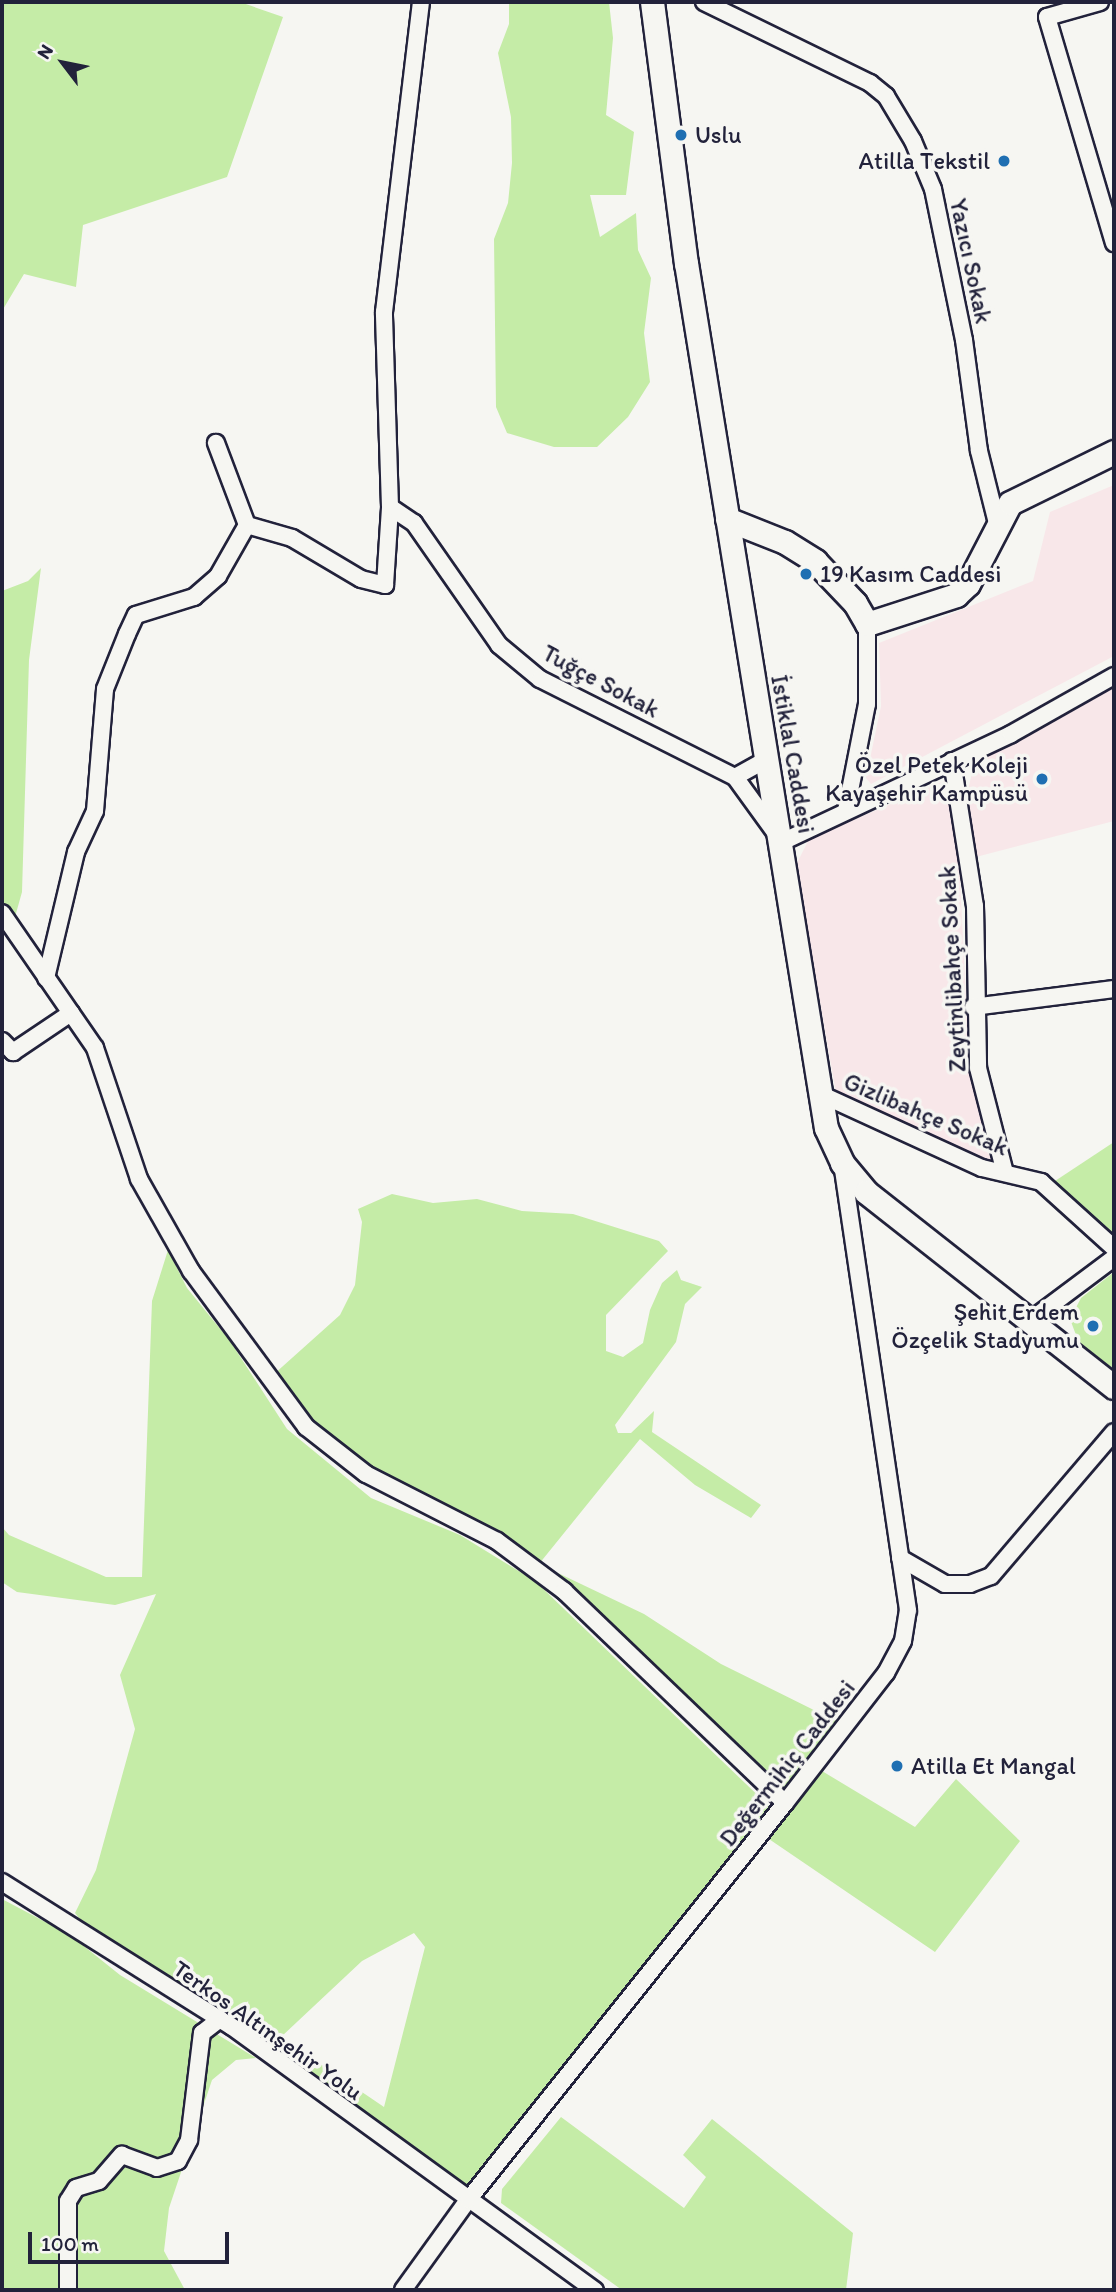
<!DOCTYPE html>
<meta charset="utf-8">
<style>
body{margin:0}
#map{position:relative;width:1116px;height:2292px;overflow:hidden;background:#f6f6f2;font-family:Itim,sans-serif}
div>[style]{position:absolute}
.built>*{inset:0;background:#f8e7e9}
.green>*{inset:0;background:#c5eca7}
.roads{filter:drop-shadow(2px 0 #22223b) drop-shadow(-2px 0 #22223b) drop-shadow(0 2px #22223b) drop-shadow(0 -2px #22223b)}
.street>*{height:16px;margin:-8px;padding:0 8px;transform-origin:8px;border-radius:8px;background:#f6f6f2}
.secondary>*{height:23px;margin:-11.5px;padding:0 11.5px;transform-origin:11.5px;border-radius:11.5px;background:#f6f6f2}
.dots>*{width:19px;height:19px;translate:-50% -50%;box-sizing:border-box;border:4px solid #f6f6f2;border-radius:50%}
span{translate:-50% -50%;white-space:nowrap;text-align:center;line-height:1.15;-webkit-text-stroke:7px #f6f6f2;paint-order:stroke}
.poi-label{font-size:24px;color:#22223b}
.left{translate:0 -50%;text-align:left}
.right{translate:-100% -50%;text-align:right}
.street-label{font-size:24px;color:#22223b}
.frame{position:absolute;inset:0;border:4px solid #22223b;pointer-events:none}
.north{position:absolute;left:28px;top:28px;width:70px;height:70px;-webkit-text-stroke:5px #f6f6f2;paint-order:stroke;rotate:302deg;font-size:19px;font-weight:700;line-height:28px;text-align:center;color:#22223b}
.north::after{content:'';display:block;margin:auto;width:24px;height:32px;background:#22223b;clip-path:polygon(50% 0,100% 100%,50% 72%,0 100%)}
.scale{position:absolute;left:28px;top:2232px;width:201px;height:32px;box-sizing:border-box;border:4px solid #22223b;border-top:0;padding-left:9px;font-size:21px;line-height:24px;white-space:nowrap;color:#22223b;-webkit-text-stroke:5px #f6f6f2;paint-order:stroke}
</style>
<div id="map">
<div class="built">
<div style="clip-path:polygon(1114px 485px,1114px 656px,871px 784px,866px 778px,881px 706px,879px 643px,1033px 581px,1050px 512px)"></div>
<div style="clip-path:polygon(1114px 686px,1114px 821px,972px 858px,968px 790px,975px 760px)"></div>
<div style="clip-path:polygon(949px 779px,955px 780px,967px 1018px,994px 1163px,836px 1093px,796px 865px,809px 839px)"></div>
</div>
<div class="green">
<div style="clip-path:polygon(2px 2px,240px 2px,283px 17px,227px 177px,83px 225px,76px 287px,24px 274px,2px 311px)"></div>
<div style="clip-path:polygon(509px 2px,609px 2px,613px 38px,606px 115px,634px 132px,626px 195px,590px 195px,600px 237px,636px 213px,638px 250px,651px 278px,644px 333px,650px 382px,628px 417px,597px 447px,554px 447px,507px 433px,496px 407px,494px 239px,508px 203px,512px 163px,511px 117px,498px 53px,509px 24px)"></div>
<div style="clip-path:polygon(41px 568px,29px 660px,22px 892px,13px 924px,2px 901px,2px 591px,28px 581px)"></div>
<div style="clip-path:polygon(1114px 1142px,1114px 1232px,1107px 1234px,1055px 1181px)"></div>
<div style="clip-path:polygon(392px 1194px,433px 1203px,477px 1199px,522px 1211px,573px 1214px,659px 1241px,668px 1251px,606px 1315px,606px 1351px,623px 1357px,643px 1343px,650px 1310px,662px 1283px,677px 1270px,681px 1280px,702px 1287px,685px 1304px,676px 1342px,615px 1425px,618px 1433px,631px 1433px,654px 1411px,652px 1432px,761px 1505px,751px 1518px,695px 1485px,640px 1439px,539px 1564px,644px 1614px,721px 1664px,838px 1722px,784px 1792px,543px 1574px,327px 1451px,273px 1375px,340px 1315px,355px 1285px,362px 1222px,358px 1209px)"></div>
<div style="clip-path:polygon(evenodd,168px 1250px,187px 1288px,230px 1341px,287px 1429px,371px 1498px,460px 1535px,535px 1581px,773px 1810px,469px 2189px,92px 1934px,75px 1913px,96px 1870px,135px 1729px,120px 1675px,156px 1594px,115px 1605px,17px 1592px,2px 1582px,2px 1527px,9px 1535px,106px 1577px,142px 1577px,152px 1301px,168px 1250px,414px 1933px,425px 1947px,384px 2107px,281px 2037px,362px 1961px,414px 1933px)"></div>
<div style="clip-path:polygon(1114px 1272px,1114px 1369px,1079px 1343px,1070px 1319px,1081px 1298px)"></div>
<div style="clip-path:polygon(822px 1771px,915px 1827px,956px 1779px,1020px 1841px,935px 1952px,766px 1837px)"></div>
<div style="clip-path:polygon(2px 1899px,70px 1935px,120px 1975px,256px 2058px,236px 2060px,212px 2080px,169px 2208px,164px 2251px,185px 2290px,2px 2290px)"></div>
<div style="clip-path:polygon(561px 2117px,684px 2208px,706px 2177px,683px 2155px,712px 2119px,853px 2233px,846px 2290px,622px 2290px,501px 2203px,502px 2189px)"></div>
</div>
<div class="roads">
<div class="street">
<div style="left:704px;top:2px;width:185px;rotate:26deg"></div>
<div style="left:870px;top:83px;width:21px;rotate:39deg"></div>
<div style="left:886px;top:96px;width:52px;rotate:59deg"></div>
<div style="left:913px;top:141px;width:52px;rotate:67.4deg"></div>
<div style="left:933px;top:189px;width:154px;rotate:78.4deg"></div>
<div style="left:964px;top:340px;width:112px;rotate:82.3deg"></div>
<div style="left:979px;top:451px;width:74px;rotate:76deg"></div>
<div style="left:1100px;top:2px;width:55px;rotate:164.2deg"></div>
<div style="left:1047px;top:17px;width:236px;rotate:73.5deg"></div>
<div style="left:390px;top:507px;width:29px;rotate:34deg"></div>
<div style="left:414px;top:523px;width:149px;rotate:55.1deg"></div>
<div style="left:499px;top:645px;width:53px;rotate:39.7deg"></div>
<div style="left:540px;top:679px;width:218px;rotate:26.7deg"></div>
<div style="left:735px;top:777px;width:80px;rotate:54.1deg"></div>
<div style="left:782px;top:842px;width:253px;rotate:-25.2deg"></div>
<div style="left:1011px;top:734px;width:118px;rotate:-29.4deg"></div>
<div style="left:247px;top:525px;width:47px;rotate:16.1deg"></div>
<div style="left:292px;top:538px;width:80px;rotate:30.7deg"></div>
<div style="left:361px;top:579px;width:25px;rotate:14deg"></div>
<div style="left:385px;top:585px;width:78px;rotate:-86.3deg"></div>
<div style="left:390px;top:507px;width:195px;rotate:-91.8deg"></div>
<div style="left:384px;top:312px;width:312px;rotate:-83.2deg"></div>
<div style="left:952px;top:761px;width:147px;rotate:81deg"></div>
<div style="left:975px;top:906px;width:162px;rotate:88.9deg"></div>
<div style="left:978px;top:1068px;width:108px;rotate:75.6deg"></div>
<div style="left:735px;top:777px;width:37px;rotate:-29deg"></div>
<div style="left:846px;top:811px;width:109px;rotate:-78.9deg"></div>
<div style="left:867px;top:704px;width:80px;rotate:-90deg"></div>
<div style="left:2px;top:913px;width:164px;rotate:55.4deg"></div>
<div style="left:95px;top:1048px;width:138px;rotate:71.4deg"></div>
<div style="left:139px;top:1179px;width:106px;rotate:60.5deg"></div>
<div style="left:191px;top:1271px;width:194px;rotate:53.6deg"></div>
<div style="left:306px;top:1427px;width:76px;rotate:38.1deg"></div>
<div style="left:366px;top:1474px;width:147px;rotate:27.1deg"></div>
<div style="left:497px;top:1541px;width:84px;rotate:36.7deg"></div>
<div style="left:564px;top:1591px;width:306px;rotate:43.8deg"></div>
<div style="left:46px;top:978px;width:130px;rotate:-76.6deg"></div>
<div style="left:76px;top:852px;width:45px;rotate:-65.1deg"></div>
<div style="left:95px;top:811px;width:122px;rotate:-85.3deg"></div>
<div style="left:105px;top:689px;width:59px;rotate:-68.2deg"></div>
<div style="left:127px;top:634px;width:21px;rotate:-65deg"></div>
<div style="left:136px;top:615px;width:61px;rotate:-17.2deg"></div>
<div style="left:194px;top:597px;width:32px;rotate:-41deg"></div>
<div style="left:218px;top:576px;width:59px;rotate:-60.4deg"></div>
<div style="left:247px;top:525px;width:88px;rotate:-110.7deg"></div>
<div style="left:973px;top:1007px;width:142px;rotate:-7.3deg"></div>
<div style="left:2px;top:1041px;width:16px;rotate:45deg"></div>
<div style="left:13px;top:1052px;width:70px;rotate:-33.9deg"></div>
<div style="left:818px;top:1093px;width:180px;rotate:24.6deg"></div>
<div style="left:982px;top:1168px;width:61px;rotate:13.3deg"></div>
<div style="left:1041px;top:1182px;width:98px;rotate:42.1deg"></div>
<div style="left:1031px;top:1320px;width:104px;rotate:-36.8deg"></div>
<div style="left:900px;top:1558px;width:52px;rotate:30deg"></div>
<div style="left:945px;top:1584px;width:25px"></div>
<div style="left:970px;top:1584px;width:22px;rotate:-21deg"></div>
<div style="left:991px;top:1576px;width:189px;rotate:-49.5deg"></div>
<div style="left:2px;top:1882px;width:271px;rotate:32.2deg"></div>
<div style="left:231px;top:2026px;width:450px;rotate:36deg"></div>
<div style="left:68px;top:2290px;width:89px;rotate:-90deg"></div>
<div style="left:68px;top:2201px;width:15px;rotate:-58deg"></div>
<div style="left:76px;top:2188px;width:24px;rotate:-17deg"></div>
<div style="left:99px;top:2181px;width:35px;rotate:-49deg"></div>
<div style="left:122px;top:2155px;width:37px;rotate:20deg"></div>
<div style="left:157px;top:2168px;width:22px;rotate:-18deg"></div>
<div style="left:178px;top:2161px;width:24px;rotate:-62deg"></div>
<div style="left:189px;top:2140px;width:108px;rotate:-83.1deg"></div>
<div style="left:202px;top:2033px;width:23px;rotate:-38deg"></div>
<div style="left:403px;top:2290px;width:111px;rotate:-54.2deg"></div>
<div style="left:468px;top:2200px;width:508px;rotate:-51.39deg"></div>
<div style="left:785px;top:1803px;width:165px;rotate:-52.2deg"></div>
<div style="left:886px;top:1673px;width:36px;rotate:-62deg"></div>
<div style="left:903px;top:1641px;width:31px;rotate:-81deg"></div>
<div style="left:908px;top:1610px;width:451px;rotate:-98.4deg"></div>
</div>
<div class="secondary">
<div style="left:652px;top:2px;width:263px;rotate:82.6deg"></div>
<div style="left:686px;top:263px;width:876px;rotate:80.81deg"></div>
<div style="left:826px;top:1128px;width:38px;rotate:65deg"></div>
<div style="left:842px;top:1163px;width:38px;rotate:50deg"></div>
<div style="left:866px;top:1192px;width:315px;rotate:38.2deg"></div>
<div style="left:727px;top:519px;width:62px;rotate:21.6deg"></div>
<div style="left:785px;top:542px;width:36px;rotate:32deg"></div>
<div style="left:815px;top:561px;width:58px;rotate:46.4deg"></div>
<div style="left:855px;top:603px;width:24px;rotate:60deg"></div>
<div style="left:867px;top:624px;width:94px;rotate:-18deg"></div>
<div style="left:956px;top:595px;width:16px;rotate:-43deg"></div>
<div style="left:968px;top:584px;width:91px;rotate:-62.6deg"></div>
<div style="left:1010px;top:503px;width:116px;rotate:-26.1deg"></div>
</div>
</div>
<div class="dots">
<div style="left:681px;top:135px;background:#1f6fb2"></div>
<div style="left:1004px;top:161px;background:#1f6fb2"></div>
<div style="left:806px;top:574px;background:#1f6fb2"></div>
<div style="left:1042px;top:779px;background:#1f6fb2"></div>
<div style="left:1093px;top:1326px;background:#1f6fb2"></div>
<div style="left:897px;top:1766px;background:#1f6fb2"></div>
</div>
<div class="poi-label">
<span class="left" style="left:695px;top:135px">Uslu</span>
<span class="right" style="left:990px;top:161px">Atilla Tekstil</span>
<span class="left" style="left:820px;top:574px">19 Kasım Caddesi</span>
<span class="right" style="left:1028px;top:779px">Özel Petek Koleji<br>Kayaşehir Kampüsü</span>
<span class="right" style="left:1079px;top:1326px">Şehit Erdem<br>Özçelik Stadyumu</span>
<span class="left" style="left:911px;top:1766px">Atilla Et Mangal</span>
</div>
<div class="street-label">
<span style="left:971px;top:261px;rotate:78deg">Yazıcı Sokak</span>
<span style="left:601px;top:681px;rotate:28deg">Tuğçe Sokak</span>
<span style="left:793px;top:754px;rotate:80deg">İstiklal Caddesi</span>
<span style="left:952px;top:969px;rotate:-93deg">Zeytinlibahçe Sokak</span>
<span style="left:926px;top:1114px;rotate:23deg">Gizlibahçe Sokak</span>
<span style="left:787px;top:1763px;rotate:-52deg">Değermihiç Caddesi</span>
<span style="left:268px;top:2030px;rotate:35deg">Terkos Altınşehir Yolu</span>
</div>
<div class="frame"></div>
<div class="north">N</div>
<div class="scale">100 m</div>
</div>
